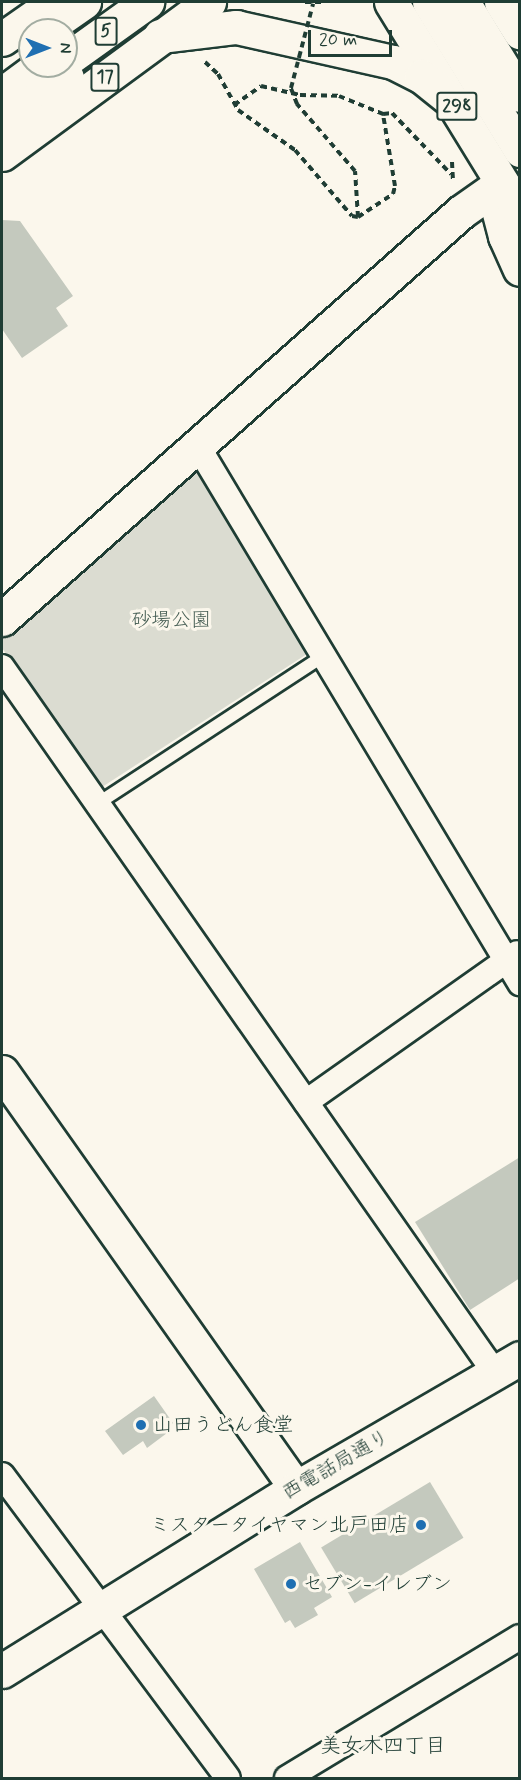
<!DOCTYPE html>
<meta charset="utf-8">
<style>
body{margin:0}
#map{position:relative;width:521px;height:1780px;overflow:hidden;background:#fbf7ec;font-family:Mynerve,"Klee One",sans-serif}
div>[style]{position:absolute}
.green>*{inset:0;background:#dbdcd1}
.building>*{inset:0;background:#c4c9be;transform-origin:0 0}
.path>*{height:4px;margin-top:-2px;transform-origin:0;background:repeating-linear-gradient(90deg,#1f3d34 0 6px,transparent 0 10.5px)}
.roads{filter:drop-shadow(2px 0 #1f3d34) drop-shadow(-2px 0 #1f3d34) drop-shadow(0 2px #1f3d34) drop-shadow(0 -2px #1f3d34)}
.lane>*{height:12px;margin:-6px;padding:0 6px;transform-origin:6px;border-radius:6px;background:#fbf7ec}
.street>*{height:24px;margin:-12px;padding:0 12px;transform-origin:12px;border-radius:12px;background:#fbf7ec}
.secondary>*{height:33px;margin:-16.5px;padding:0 16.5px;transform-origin:16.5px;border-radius:16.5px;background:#fbf7ec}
.highway>*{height:33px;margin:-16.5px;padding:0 16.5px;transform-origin:16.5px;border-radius:16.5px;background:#fbf7ec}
.path-bridge>*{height:4px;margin-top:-2px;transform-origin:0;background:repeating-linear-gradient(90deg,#1f3d34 0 6px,transparent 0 10.5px)}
.dots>*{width:16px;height:16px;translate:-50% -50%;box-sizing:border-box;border:3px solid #fbf7ec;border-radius:50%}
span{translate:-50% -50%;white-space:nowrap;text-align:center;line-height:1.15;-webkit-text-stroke:6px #fbf7ec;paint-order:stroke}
.shield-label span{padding:2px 4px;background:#fbf7ec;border:2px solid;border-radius:4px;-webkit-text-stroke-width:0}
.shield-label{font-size:18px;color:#1f3d34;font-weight:700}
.park-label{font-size:20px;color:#455d53}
.poi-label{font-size:20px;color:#1f3d34}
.left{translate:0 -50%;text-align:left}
.right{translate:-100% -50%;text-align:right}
.street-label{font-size:20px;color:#1f3d34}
.neighbourhood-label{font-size:21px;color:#1f3d34}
.frame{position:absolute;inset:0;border:3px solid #1f3d34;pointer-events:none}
.north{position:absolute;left:18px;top:18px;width:60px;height:60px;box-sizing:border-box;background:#fbf7ec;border:2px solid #a3ada2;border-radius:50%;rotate:90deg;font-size:16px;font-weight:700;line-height:24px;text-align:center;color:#1f3d34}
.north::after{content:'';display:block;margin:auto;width:21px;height:27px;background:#1f6fb2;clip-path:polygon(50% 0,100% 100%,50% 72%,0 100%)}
.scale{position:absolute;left:308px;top:30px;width:84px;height:27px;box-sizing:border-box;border:3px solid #1f3d34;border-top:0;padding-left:8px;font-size:18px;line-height:21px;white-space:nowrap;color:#1f3d34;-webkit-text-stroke:4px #fbf7ec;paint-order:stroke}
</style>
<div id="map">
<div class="green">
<div style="clip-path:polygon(196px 461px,310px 652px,99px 789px,2px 648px,2px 632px)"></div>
</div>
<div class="building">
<div style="clip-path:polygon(2px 220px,20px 221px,73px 296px,56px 308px,68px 326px,22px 358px,2px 329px)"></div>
<div style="clip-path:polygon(520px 1157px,520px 1278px,470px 1310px,415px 1222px)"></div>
<div style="clip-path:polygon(154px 1396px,173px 1423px,165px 1429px,167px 1433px,147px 1448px,143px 1441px,123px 1455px,105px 1431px)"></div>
<div style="left:430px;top:1482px;width:65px;height:127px;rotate:59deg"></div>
<div style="clip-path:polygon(300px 1542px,332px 1597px,314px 1608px,318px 1615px,295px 1628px,290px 1620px,285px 1623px,254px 1569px)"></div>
</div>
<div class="path">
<div style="left:305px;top:2px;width:19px"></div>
<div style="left:205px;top:62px;width:18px;rotate:43deg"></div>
<div style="left:218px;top:74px;width:41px;rotate:60.9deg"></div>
<div style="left:238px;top:110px;width:70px;rotate:35.1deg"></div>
<div style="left:295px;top:150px;width:87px;rotate:49.2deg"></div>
<div style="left:352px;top:216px;width:6px;rotate:9deg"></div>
<div style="left:358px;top:217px;width:46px;rotate:-93.7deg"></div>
<div style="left:355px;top:171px;width:89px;rotate:-130.9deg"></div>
<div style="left:297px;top:104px;width:17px;rotate:-111deg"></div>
<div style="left:234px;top:105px;width:33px;rotate:-35deg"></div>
<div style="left:261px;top:86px;width:40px;rotate:13deg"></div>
<div style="left:300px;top:95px;width:39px;rotate:1deg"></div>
<div style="left:339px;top:96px;width:48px;rotate:22.2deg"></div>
<div style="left:452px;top:162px;width:19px;rotate:87deg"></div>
<div style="left:358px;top:217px;width:42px;rotate:-33.3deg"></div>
<div style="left:393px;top:194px;width:8px;rotate:-76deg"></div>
<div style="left:395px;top:186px;width:73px;rotate:-99.5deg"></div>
<div style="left:383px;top:114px;width:9px;rotate:-6deg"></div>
<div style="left:392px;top:113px;width:85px;rotate:46deg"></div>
</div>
<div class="roads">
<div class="lane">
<div style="left:97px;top:804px;width:270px;rotate:-33.2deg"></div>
</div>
<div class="street">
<div style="left:197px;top:445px;width:628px;rotate:59.02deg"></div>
<div style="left:2px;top:667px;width:861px;rotate:55.07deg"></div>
<div style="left:306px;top:1102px;width:258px;rotate:-35.2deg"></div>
<div style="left:2px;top:1475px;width:378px;rotate:53.3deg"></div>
<div style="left:287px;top:1778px;width:272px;rotate:-31.2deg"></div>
</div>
<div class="secondary">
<div style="left:493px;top:190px;width:48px;rotate:75.4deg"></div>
<div style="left:505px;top:236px;width:36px;rotate:66deg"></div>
<div style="left:2px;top:619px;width:613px;rotate:-41.56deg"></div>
<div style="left:461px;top:212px;width:50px;rotate:-35.3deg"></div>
<div style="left:2px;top:1072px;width:509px;rotate:54.75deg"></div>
<div style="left:2px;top:1671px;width:346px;rotate:-31.9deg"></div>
<div style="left:296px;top:1488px;width:259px;rotate:-30.1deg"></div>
</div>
<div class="highway">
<div style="left:391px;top:2px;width:246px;rotate:58.4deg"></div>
<div style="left:429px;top:2px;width:174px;rotate:58.4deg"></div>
<div style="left:463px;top:2px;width:109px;rotate:58.5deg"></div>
<div style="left:501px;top:2px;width:36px;rotate:58deg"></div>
<div style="left:44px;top:30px;width:49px;rotate:-35deg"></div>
<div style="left:160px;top:36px;width:77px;rotate:-6.8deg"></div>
<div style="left:236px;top:27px;width:161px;rotate:12.6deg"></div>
<div style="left:393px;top:62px;width:31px;rotate:27deg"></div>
<div style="left:421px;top:76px;width:45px;rotate:38.7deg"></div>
<div style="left:2px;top:39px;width:65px;rotate:-34.9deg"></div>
<div style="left:66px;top:60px;width:100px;rotate:-35.6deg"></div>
<div style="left:2px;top:94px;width:47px;rotate:-36.4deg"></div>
<div style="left:2px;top:124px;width:80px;rotate:-35.9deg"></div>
<div style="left:2px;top:154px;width:257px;rotate:-36.3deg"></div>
</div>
</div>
<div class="path-bridge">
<div style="left:291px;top:88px;width:87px;rotate:-75.3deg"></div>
</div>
<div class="dots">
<div style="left:141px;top:1425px;background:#1f6fb2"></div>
<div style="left:421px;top:1525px;background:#1f6fb2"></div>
<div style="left:291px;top:1584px;background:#1f6fb2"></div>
</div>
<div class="shield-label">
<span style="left:106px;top:31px">5</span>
<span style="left:105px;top:77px">17</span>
<span style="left:457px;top:106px">298</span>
</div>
<div class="park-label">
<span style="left:171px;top:620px">砂場公園</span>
</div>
<div class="poi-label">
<span class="left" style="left:153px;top:1425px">山田うどん食堂</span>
<span class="right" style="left:409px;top:1525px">ミスタータイヤマン北戸田店</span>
<span class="left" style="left:303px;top:1584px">セブン-イレブン</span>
</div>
<div class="street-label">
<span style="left:336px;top:1465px;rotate:-30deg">西電話局通り</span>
</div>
<div class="neighbourhood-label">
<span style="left:383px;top:1746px">美女木四丁目</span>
</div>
<div class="frame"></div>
<div class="north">N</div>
<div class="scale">20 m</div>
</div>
